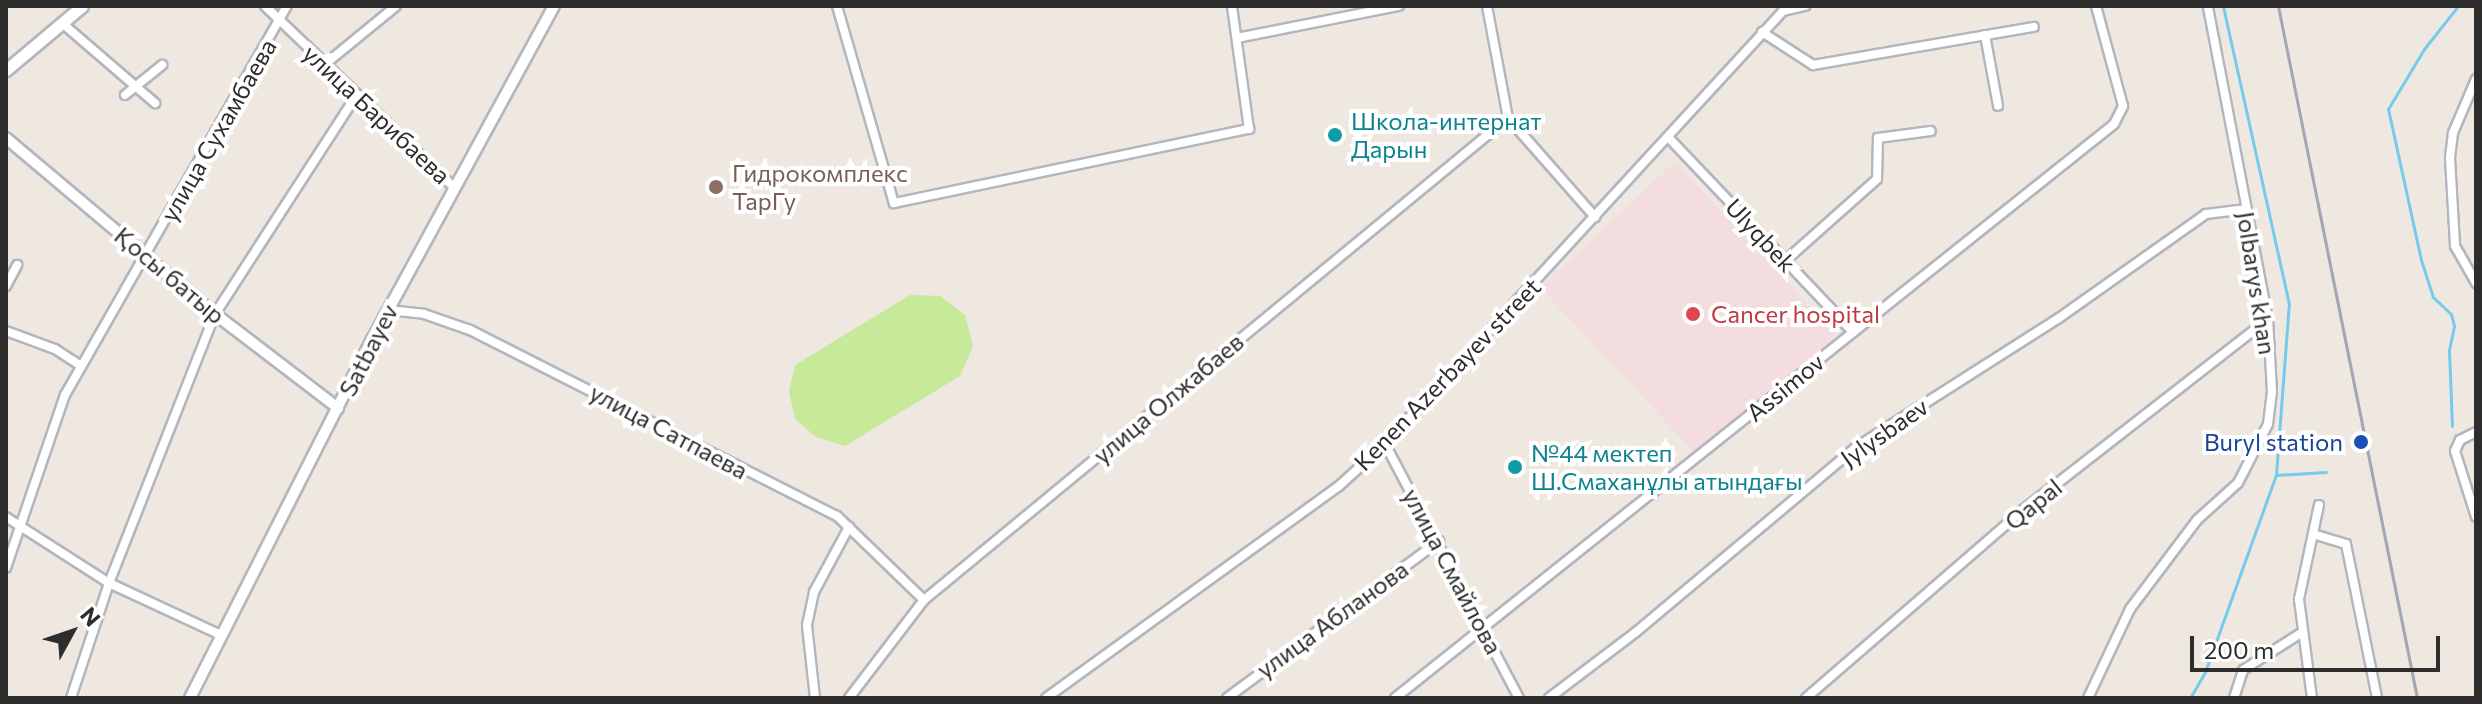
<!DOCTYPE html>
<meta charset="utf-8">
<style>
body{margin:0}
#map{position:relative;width:2482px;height:704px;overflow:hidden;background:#eee8e0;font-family:Commissioner,sans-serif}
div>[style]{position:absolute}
.medical>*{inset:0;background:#f4ddde;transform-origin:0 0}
.pitch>*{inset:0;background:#c6e99a}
.stream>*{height:3px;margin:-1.5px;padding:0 1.5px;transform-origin:1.5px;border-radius:1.5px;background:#76cbec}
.roads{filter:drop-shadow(2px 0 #b3b5bf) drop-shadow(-2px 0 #b3b5bf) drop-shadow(0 2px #b3b5bf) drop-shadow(0 -2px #b3b5bf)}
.minor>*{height:8px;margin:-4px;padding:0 4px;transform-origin:4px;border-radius:4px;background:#fff}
.tertiary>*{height:10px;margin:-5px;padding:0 5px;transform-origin:5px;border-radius:5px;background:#fff}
.secondary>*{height:11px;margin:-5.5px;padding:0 5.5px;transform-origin:5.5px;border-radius:5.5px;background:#fff}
.rail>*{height:3px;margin:-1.5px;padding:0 1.5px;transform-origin:1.5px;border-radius:1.5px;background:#a2a5b6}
.dots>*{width:22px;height:22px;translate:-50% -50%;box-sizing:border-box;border:4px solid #fff;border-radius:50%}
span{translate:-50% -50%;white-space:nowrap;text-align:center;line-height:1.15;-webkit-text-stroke:8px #fff;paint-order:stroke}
.street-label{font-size:24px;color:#2d2d2d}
.culture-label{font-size:24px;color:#0d838f}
.left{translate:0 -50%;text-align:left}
.education-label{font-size:24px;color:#785e54}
.health-label{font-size:24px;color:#be3a42}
.transit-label{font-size:24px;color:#164399}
.right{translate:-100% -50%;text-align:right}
.frame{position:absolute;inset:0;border:8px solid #2d2d2d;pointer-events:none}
.north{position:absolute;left:32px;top:592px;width:80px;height:80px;-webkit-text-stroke:6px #fff;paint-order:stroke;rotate:50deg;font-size:22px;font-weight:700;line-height:32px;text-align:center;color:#2d2d2d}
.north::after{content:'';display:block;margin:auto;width:28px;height:36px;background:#2d2d2d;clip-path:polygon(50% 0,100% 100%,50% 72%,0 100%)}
.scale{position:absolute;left:2190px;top:636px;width:250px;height:36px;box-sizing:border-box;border:4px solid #2d2d2d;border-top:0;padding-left:10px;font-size:24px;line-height:28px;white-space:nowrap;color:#2d2d2d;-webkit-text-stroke:6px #fff;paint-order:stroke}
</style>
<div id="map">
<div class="medical">
<div style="left:1675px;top:162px;width:236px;height:184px;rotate:47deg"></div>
</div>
<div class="pitch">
<div style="clip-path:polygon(910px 295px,940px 296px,965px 315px,973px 346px,960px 376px,845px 446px,816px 437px,795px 419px,789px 391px,795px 365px)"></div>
</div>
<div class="stream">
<div style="left:2452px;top:426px;width:76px;rotate:-92.3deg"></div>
<div style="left:2449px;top:350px;width:25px;rotate:-78deg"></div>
<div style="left:2454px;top:326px;width:12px;rotate:-104deg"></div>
<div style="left:2451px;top:314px;width:25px;rotate:-137deg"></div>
<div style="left:2433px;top:297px;width:39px;rotate:-108deg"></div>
<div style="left:2421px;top:260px;width:155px;rotate:-102.3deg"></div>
<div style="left:2388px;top:109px;width:70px;rotate:-59deg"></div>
<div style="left:2424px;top:49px;width:55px;rotate:-51.7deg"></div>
<div style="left:2276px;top:475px;width:50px;rotate:-3.4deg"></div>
<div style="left:2190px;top:698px;width:30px;rotate:-60deg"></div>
<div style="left:2205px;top:672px;width:209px;rotate:-70.2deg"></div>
<div style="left:2276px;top:475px;width:171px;rotate:-85.7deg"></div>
<div style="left:2289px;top:304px;width:305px;rotate:-102.5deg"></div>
</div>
<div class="roads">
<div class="minor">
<div style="left:265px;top:6px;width:263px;rotate:43.8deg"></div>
<div style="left:837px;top:6px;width:205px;rotate:73.9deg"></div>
<div style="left:894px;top:203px;width:363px;rotate:-11.8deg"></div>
<div style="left:1249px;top:129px;width:124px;rotate:-97.9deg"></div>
<div style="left:1487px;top:6px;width:114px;rotate:79.4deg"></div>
<div style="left:1508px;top:118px;width:132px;rotate:48.7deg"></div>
<div style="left:62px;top:23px;width:123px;rotate:40.7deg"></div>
<div style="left:1762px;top:32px;width:61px;rotate:32.9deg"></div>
<div style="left:1813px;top:65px;width:224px;rotate:-9.8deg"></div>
<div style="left:1985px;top:35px;width:72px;rotate:79.6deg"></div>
<div style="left:1237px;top:38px;width:165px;rotate:-11.2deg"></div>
<div style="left:324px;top:65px;width:93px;rotate:-39.3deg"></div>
<div style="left:2476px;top:79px;width:59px;rotate:113.1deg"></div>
<div style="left:2453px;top:133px;width:25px;rotate:97deg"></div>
<div style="left:2450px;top:158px;width:88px;rotate:86.7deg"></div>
<div style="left:2455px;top:246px;width:43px;rotate:60.4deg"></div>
<div style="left:125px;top:95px;width:48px;rotate:-39deg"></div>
<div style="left:1668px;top:137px;width:269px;rotate:46.5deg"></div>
<div style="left:1785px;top:261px;width:123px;rotate:-41.7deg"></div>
<div style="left:1877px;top:179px;width:41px;rotate:-88.6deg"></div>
<div style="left:1878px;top:138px;width:53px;rotate:-7.5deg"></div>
<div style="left:6px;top:286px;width:24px;rotate:-62deg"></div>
<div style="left:388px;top:310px;width:36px;rotate:6deg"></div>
<div style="left:424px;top:314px;width:49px;rotate:19.2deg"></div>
<div style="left:470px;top:330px;width:411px;rotate:26.9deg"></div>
<div style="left:837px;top:516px;width:121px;rotate:44deg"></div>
<div style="left:6px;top:331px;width:52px;rotate:20.2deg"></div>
<div style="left:55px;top:349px;width:31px;rotate:33deg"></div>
<div style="left:2476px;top:432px;width:18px;rotate:153deg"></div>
<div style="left:2460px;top:440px;width:12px;rotate:114deg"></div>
<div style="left:2455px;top:451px;width:69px;rotate:72.3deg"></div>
<div style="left:1385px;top:444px;width:287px;rotate:62.2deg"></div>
<div style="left:6px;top:517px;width:122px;rotate:32.7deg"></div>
<div style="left:109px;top:583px;width:123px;rotate:24.9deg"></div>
<div style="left:2313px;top:534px;width:34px;rotate:17deg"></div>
<div style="left:2346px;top:544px;width:157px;rotate:78.6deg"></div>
<div style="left:6px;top:568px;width:183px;rotate:-71.2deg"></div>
<div style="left:65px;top:395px;width:448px;rotate:-60.3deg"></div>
<div style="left:71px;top:698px;width:121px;rotate:-71.7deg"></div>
<div style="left:109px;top:583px;width:289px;rotate:-68.5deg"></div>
<div style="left:215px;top:314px;width:260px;rotate:-57.1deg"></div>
<div style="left:815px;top:698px;width:73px;rotate:-96.3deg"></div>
<div style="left:807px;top:625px;width:34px;rotate:-78deg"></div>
<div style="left:814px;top:592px;width:74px;rotate:-61.7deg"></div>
<div style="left:849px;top:698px;width:123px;rotate:-52.6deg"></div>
<div style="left:924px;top:600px;width:757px;rotate:-39.53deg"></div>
<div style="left:1046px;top:698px;width:362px;rotate:-35.9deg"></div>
<div style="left:1339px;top:486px;width:62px;rotate:-42.4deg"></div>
<div style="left:1385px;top:444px;width:588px;rotate:-47.41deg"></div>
<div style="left:1783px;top:11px;width:23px;rotate:-13deg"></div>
<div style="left:1227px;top:698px;width:264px;rotate:-36.5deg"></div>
<div style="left:1395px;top:698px;width:920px;rotate:-38.6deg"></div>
<div style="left:2114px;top:124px;width:20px;rotate:-63deg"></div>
<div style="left:2123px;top:106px;width:104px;rotate:-105.1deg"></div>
<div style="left:1549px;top:698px;width:109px;rotate:-37.2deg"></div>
<div style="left:1636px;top:632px;width:286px;rotate:-40deg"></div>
<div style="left:1855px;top:448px;width:242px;rotate:-32.5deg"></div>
<div style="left:2059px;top:318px;width:180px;rotate:-35.3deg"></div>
<div style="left:2206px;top:214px;width:39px;rotate:-7deg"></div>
<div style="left:1806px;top:698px;width:287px;rotate:-40.9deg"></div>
<div style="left:2023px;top:510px;width:311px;rotate:-37.9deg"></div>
<div style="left:2088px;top:698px;width:98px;rotate:-64.7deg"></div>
<div style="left:2130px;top:609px;width:111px;rotate:-53deg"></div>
<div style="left:2197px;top:520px;width:55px;rotate:-42.1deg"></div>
<div style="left:2238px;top:483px;width:66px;rotate:-63deg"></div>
<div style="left:2268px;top:424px;width:32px;rotate:-83deg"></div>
<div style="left:2272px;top:392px;width:73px;rotate:-93.1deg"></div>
<div style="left:2268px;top:319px;width:319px;rotate:-100.9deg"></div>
<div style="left:2234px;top:698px;width:29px;rotate:-72deg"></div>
<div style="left:2243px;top:670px;width:69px;rotate:-32.5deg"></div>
<div style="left:2312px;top:698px;width:100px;rotate:-97.5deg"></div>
<div style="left:2299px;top:599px;width:96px;rotate:-78deg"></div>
</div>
<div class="tertiary">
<div style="left:6px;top:138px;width:273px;rotate:40.1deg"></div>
<div style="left:215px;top:314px;width:155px;rotate:37.4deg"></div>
<div style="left:190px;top:698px;width:404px;rotate:-63.1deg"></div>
<div style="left:373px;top:338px;width:378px;rotate:-61.4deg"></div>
</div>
<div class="secondary">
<div style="left:6px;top:70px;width:99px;rotate:-40.1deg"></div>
</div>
</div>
<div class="rail">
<div style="left:2278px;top:6px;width:706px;rotate:78.64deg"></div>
</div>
<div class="dots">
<div style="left:1335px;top:135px;background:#0f9aa8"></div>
<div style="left:716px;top:187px;background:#8d6e63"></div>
<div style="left:1693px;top:314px;background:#e0444e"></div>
<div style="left:2361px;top:442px;background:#1a4fb4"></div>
<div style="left:1515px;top:467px;background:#0f9aa8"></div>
</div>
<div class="street-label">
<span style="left:377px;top:114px;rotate:43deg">улица Барибаева</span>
<span style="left:218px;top:130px;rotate:-60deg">улица Сухамбаева</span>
<span style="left:1761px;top:235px;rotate:47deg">Ulyqbek</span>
<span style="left:170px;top:275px;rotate:40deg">Қосы батыр</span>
<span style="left:2257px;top:283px;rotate:81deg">Jolbarys khan</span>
<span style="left:368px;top:350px;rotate:-63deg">Satbayev</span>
<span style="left:1447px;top:374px;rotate:-46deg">Kenen Azerbayev street</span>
<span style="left:1785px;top:387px;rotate:-39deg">Assimov</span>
<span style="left:1168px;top:398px;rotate:-40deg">улица Олжабаев</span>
<span style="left:669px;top:431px;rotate:28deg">улица Сатпаева</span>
<span style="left:1884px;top:432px;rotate:-35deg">Jylysbaev</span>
<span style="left:2033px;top:504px;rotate:-39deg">Qapal</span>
<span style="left:1453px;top:571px;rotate:62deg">улица Смайлова</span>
<span style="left:1332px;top:619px;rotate:-36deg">улица Абланова</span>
</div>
<div class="culture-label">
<span class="left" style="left:1351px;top:135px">Школа-интернат<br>Дарын</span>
<span class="left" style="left:1531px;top:467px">№44 мектеп<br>Ш.Смаханұлы атындағы</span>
</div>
<div class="education-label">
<span class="left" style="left:732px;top:187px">Гидрокомплекс<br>ТарГу</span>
</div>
<div class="health-label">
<span class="left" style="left:1711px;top:314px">Cancer hospital</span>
</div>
<div class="transit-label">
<span class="right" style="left:2343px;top:442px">Buryl station</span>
</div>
<div class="frame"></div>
<div class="north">N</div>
<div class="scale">200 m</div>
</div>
